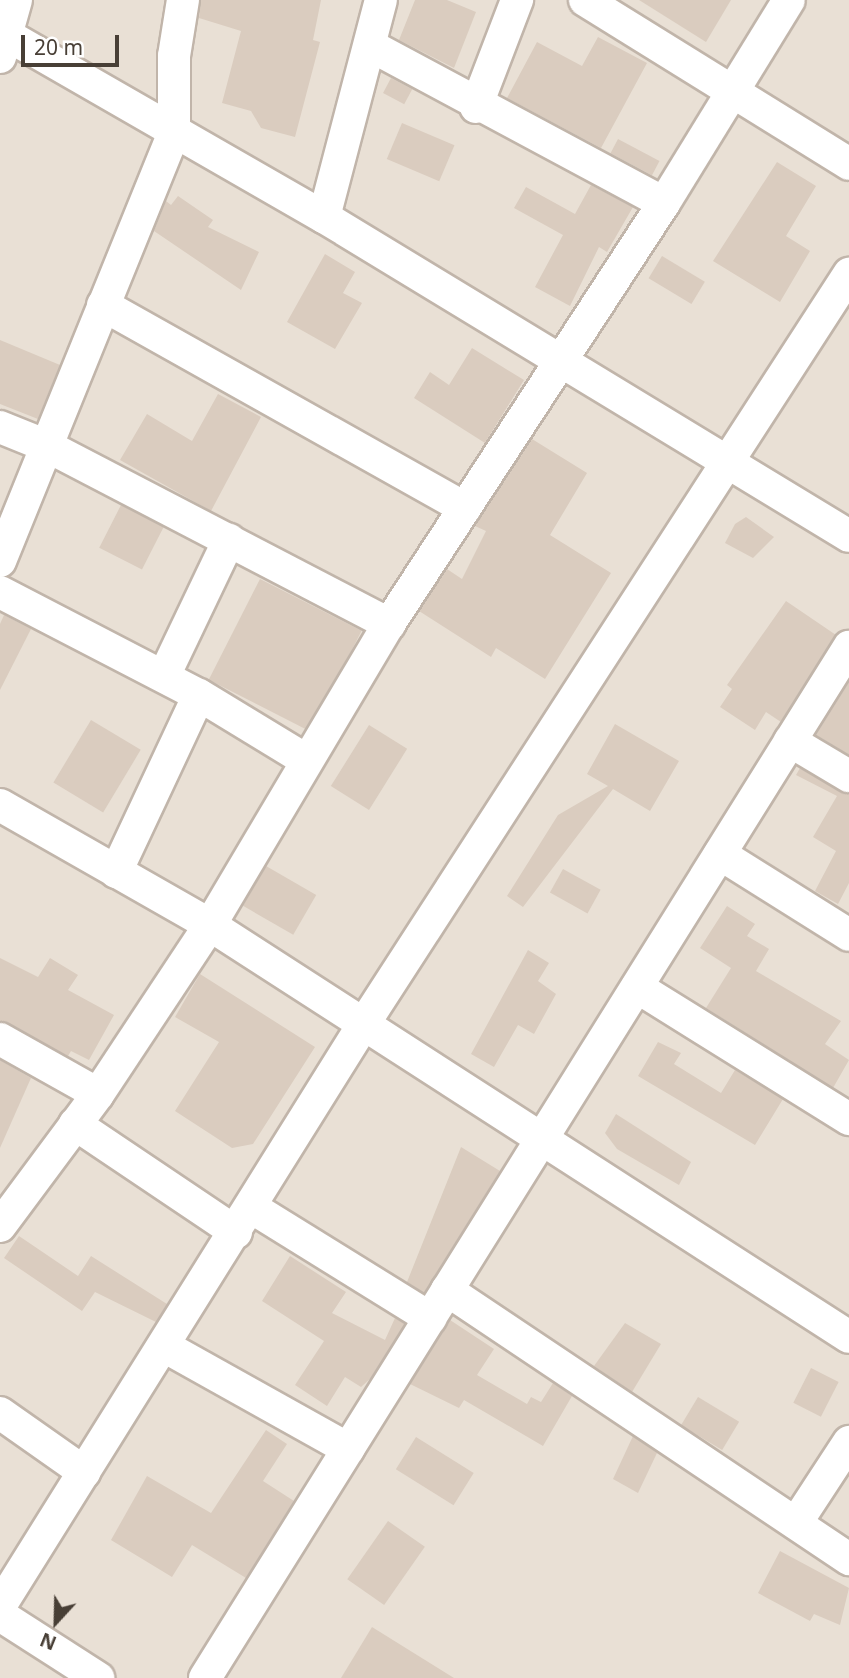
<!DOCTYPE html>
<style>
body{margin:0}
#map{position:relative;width:849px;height:1678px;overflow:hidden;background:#f5efe8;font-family:"Noto Sans",sans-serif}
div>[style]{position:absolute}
.residential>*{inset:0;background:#e9e0d5;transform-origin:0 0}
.building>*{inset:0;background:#daccbf;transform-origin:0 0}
.roads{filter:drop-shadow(2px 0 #c1b5aa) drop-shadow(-2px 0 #c1b5aa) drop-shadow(0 2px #c1b5aa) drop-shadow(0 -2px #c1b5aa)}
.minor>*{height:32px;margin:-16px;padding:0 16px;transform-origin:16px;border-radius:16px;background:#fff}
span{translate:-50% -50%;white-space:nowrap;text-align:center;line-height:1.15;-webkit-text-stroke:5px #fff;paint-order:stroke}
.north{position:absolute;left:21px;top:1587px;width:70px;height:70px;-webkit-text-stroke:5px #fff;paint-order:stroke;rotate:202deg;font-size:19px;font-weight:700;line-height:28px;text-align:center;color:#483f36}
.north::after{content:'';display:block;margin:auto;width:24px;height:32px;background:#483f36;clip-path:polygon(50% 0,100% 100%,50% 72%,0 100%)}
.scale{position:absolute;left:21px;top:35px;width:98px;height:32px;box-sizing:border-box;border:4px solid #483f36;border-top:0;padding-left:9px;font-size:21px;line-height:24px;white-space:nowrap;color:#483f36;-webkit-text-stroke:5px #fff;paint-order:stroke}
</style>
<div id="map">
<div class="residential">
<div style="left:0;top:0;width:849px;height:1678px"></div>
</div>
<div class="building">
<div style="clip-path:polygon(201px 0,321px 0,313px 40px,320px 42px,295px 137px,261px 128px,251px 111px,222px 103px,241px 31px,199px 18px)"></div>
<div style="clip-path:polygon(415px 0,447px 0,476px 12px,454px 68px,399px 40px)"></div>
<div style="clip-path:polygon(639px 0,731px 0,706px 42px)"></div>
<div style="clip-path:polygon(598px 37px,647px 63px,601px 148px,507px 98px,537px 42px,582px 66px)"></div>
<div style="left:391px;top:78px;width:24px;height:17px;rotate:28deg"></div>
<div style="left:402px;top:123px;width:57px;height:39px;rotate:23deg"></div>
<div style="left:618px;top:139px;width:47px;height:16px;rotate:28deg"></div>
<div style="clip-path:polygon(777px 162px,816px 186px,786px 236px,810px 251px,780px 302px,713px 261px)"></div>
<div style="clip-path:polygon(591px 185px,633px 207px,607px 252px,599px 247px,570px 306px,535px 287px,563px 235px,514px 208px,526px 187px,575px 214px)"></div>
<div style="clip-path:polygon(178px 196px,213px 220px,208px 227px,259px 252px,241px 290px,154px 231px,166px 201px,171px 205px)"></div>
<div style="clip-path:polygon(325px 254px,355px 272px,343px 293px,362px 303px,335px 349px,287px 322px)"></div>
<div style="left:662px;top:256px;width:50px;height:26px;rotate:31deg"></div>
<div style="clip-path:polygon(0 340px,60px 365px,38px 419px,0 404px)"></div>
<div style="clip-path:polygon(472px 348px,524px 380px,485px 443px,414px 398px,430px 372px,449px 385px)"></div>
<div style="clip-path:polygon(218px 394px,261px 417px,211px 511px,120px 460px,147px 414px,192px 441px)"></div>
<div style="clip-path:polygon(532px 439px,587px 473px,550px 535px,611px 573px,545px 679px,496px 648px,491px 657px,419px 611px,447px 569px,462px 579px,486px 531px,475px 526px)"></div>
<div style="left:121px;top:505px;width:48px;height:48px;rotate:27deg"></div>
<div style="clip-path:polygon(746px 517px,774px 537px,753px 558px,725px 543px,735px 524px)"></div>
<div style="left:260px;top:579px;width:114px;height:113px;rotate:27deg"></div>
<div style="clip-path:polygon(786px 601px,836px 635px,781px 722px,766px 712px,755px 730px,720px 707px,732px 689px,727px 685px)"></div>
<div style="clip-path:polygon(4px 615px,31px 629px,0 690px,0 624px)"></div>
<div style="clip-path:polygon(849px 682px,849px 755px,816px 735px)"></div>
<div style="left:91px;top:720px;width:58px;height:73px;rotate:31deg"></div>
<div style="clip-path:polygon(615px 724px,679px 761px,650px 811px,613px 789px,523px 907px,507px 896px,558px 815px,608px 786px,587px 774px)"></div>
<div style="left:369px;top:725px;width:45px;height:72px;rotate:32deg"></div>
<div style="clip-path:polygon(800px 768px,849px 794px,849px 883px,838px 904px,815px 891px,836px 851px,813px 837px,837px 796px,796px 775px)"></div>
<div style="left:266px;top:866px;width:58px;height:46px;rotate:30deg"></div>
<div style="left:563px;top:869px;width:43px;height:27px;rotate:29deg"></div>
<div style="clip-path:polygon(727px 906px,755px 924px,747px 936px,769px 949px,756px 971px,841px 1021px,825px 1044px,849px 1060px,833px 1088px,706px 1008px,731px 968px,700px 948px)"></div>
<div style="clip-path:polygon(528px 950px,549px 963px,538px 981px,556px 994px,534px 1034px,518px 1025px,494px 1067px,471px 1054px)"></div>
<div style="clip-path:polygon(0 958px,38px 977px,50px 958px,78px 975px,68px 990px,114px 1015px,89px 1060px,71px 1051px,68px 1056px,0 1021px)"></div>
<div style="clip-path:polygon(200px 974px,315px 1047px,253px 1144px,232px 1148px,175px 1111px,219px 1042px,175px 1017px)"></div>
<div style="clip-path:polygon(658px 1042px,681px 1053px,674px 1064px,721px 1093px,735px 1070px,783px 1099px,755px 1145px,638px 1076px)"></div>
<div style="clip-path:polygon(0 1060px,31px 1078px,0 1148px)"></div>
<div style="clip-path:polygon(616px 1114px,691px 1162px,679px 1185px,617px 1149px,605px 1133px)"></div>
<div style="clip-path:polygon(461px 1147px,500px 1171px,424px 1293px,407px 1282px)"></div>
<div style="clip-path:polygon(19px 1236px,78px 1276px,91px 1256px,167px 1304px,156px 1322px,95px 1292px,82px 1311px,4px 1258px)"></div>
<div style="clip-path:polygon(290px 1256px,346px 1292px,332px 1313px,385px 1340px,395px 1318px,405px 1324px,371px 1378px,361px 1387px,345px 1377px,327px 1406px,295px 1385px,324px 1341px,262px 1301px)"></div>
<div style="clip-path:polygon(450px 1320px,494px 1349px,477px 1375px,527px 1404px,531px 1397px,541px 1402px,553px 1383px,572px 1396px,543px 1446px,464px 1400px,459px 1408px,410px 1384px)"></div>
<div style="clip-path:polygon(625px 1323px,661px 1344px,632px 1392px,594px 1366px)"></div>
<div style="left:811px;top:1368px;width:31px;height:39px;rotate:27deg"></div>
<div style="left:698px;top:1397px;width:48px;height:33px;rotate:31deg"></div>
<div style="clip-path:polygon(266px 1430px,287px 1444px,263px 1481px,294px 1501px,246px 1578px,192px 1545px,172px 1577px,111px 1540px,147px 1476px,211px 1513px)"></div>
<div style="clip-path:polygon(633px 1436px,657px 1453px,638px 1493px,613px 1479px)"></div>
<div style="left:416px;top:1437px;width:68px;height:38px;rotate:32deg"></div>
<div style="left:388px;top:1521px;width:45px;height:71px;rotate:35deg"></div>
<div style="clip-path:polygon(780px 1551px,849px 1588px,840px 1625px,814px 1614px,810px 1621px,758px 1593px)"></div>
<div style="clip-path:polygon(372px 1627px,454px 1678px,341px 1678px)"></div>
</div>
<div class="roads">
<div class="minor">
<div style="left:585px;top:0;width:311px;rotate:31.8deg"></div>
<div style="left:0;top:31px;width:374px;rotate:29.9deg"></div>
<div style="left:324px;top:217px;width:614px;rotate:31.28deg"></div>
<div style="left:371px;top:46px;width:332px;rotate:28.2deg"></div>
<div style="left:0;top:57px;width:59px;rotate:-74.3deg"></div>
<div style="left:476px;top:107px;width:115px;rotate:-69deg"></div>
<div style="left:324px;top:217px;width:224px;rotate:-75.3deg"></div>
<div style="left:103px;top:305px;width:415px;rotate:29.3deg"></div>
<div style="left:0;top:427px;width:51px;rotate:22deg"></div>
<div style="left:47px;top:446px;width:386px;rotate:27.5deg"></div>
<div style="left:0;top:561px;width:463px;rotate:-67.9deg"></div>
<div style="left:174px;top:132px;width:76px;rotate:-90deg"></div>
<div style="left:174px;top:56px;width:57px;rotate:-80.9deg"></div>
<div style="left:0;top:592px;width:224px;rotate:27.4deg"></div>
<div style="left:199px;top:695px;width:125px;rotate:31.3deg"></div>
<div style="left:164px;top:676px;width:151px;rotate:-64.5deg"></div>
<div style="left:790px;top:741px;width:69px;rotate:30.7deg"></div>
<div style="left:0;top:805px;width:242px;rotate:29.7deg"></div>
<div style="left:210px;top:925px;width:760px;rotate:32.81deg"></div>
<div style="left:720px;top:854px;width:152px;rotate:32.1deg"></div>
<div style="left:116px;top:872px;width:195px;rotate:-64.9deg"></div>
<div style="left:637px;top:987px;width:250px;rotate:31.9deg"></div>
<div style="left:0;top:1039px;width:112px;rotate:29.3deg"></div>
<div style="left:75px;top:1124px;width:194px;rotate:33.9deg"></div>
<div style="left:251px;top:1207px;width:211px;rotate:31.8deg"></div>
<div style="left:0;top:1226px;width:164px;rotate:-53.4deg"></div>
<div style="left:98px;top:1094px;width:203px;rotate:-56.5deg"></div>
<div style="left:210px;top:925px;width:350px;rotate:-59.3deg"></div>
<div style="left:389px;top:624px;width:503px;rotate:-56.85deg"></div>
<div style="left:664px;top:203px;width:238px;rotate:-58.4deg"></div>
<div style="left:447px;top:1290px;width:484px;rotate:33.8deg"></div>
<div style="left:164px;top:1346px;width:211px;rotate:29.2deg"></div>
<div style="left:0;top:1413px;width:103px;rotate:35.1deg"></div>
<div style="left:796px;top:1523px;width:97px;rotate:-56.8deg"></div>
<div style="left:0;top:1606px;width:685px;rotate:-58deg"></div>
<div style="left:363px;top:1025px;width:895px;rotate:-57.09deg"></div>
<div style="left:0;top:1615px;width:117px;rotate:32.7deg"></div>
<div style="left:205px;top:1678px;width:1216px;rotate:-58.01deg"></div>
</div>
</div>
<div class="north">N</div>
<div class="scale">20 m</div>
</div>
